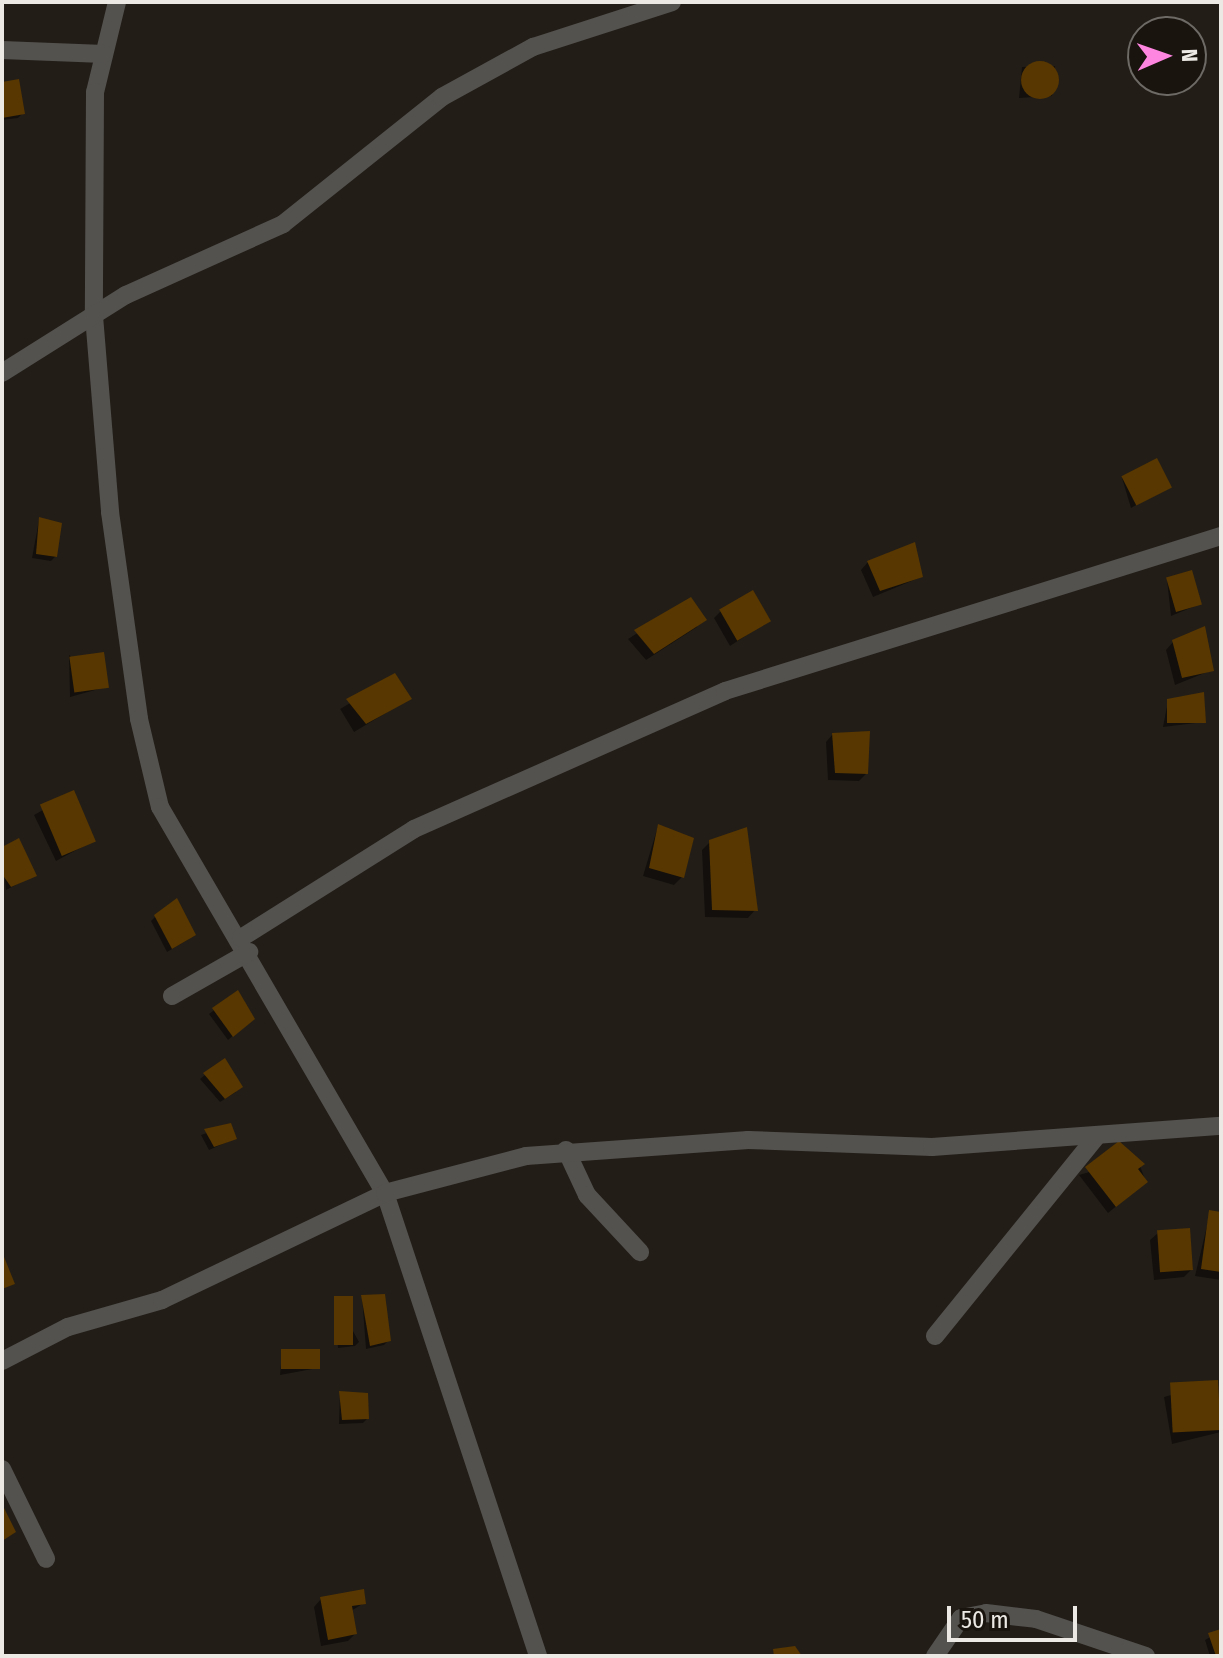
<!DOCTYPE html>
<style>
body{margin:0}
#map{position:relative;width:1223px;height:1658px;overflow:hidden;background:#221d17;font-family:"Fira Sans Condensed",sans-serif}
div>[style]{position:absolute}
.shadow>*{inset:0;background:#0007;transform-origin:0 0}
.building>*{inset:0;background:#583700;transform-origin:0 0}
.round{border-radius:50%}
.minor>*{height:18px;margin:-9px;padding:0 9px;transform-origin:9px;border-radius:9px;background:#54524f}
span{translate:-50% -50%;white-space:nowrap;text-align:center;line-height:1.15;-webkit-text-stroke:6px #19140e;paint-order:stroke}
.frame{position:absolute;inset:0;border:4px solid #ece9e4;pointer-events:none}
.north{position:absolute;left:1127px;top:16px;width:80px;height:80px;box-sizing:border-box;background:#19140e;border:2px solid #6d6964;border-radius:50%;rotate:88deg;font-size:22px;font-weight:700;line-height:32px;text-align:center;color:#ece9e4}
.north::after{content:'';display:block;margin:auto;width:28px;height:36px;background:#fe85e0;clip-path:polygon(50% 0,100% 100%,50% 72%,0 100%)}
.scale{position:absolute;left:947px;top:1606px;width:130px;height:36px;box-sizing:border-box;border:4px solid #ece9e4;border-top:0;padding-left:10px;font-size:24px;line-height:28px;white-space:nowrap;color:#ece9e4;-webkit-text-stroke:6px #19140e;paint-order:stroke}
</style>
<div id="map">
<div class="shadow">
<div style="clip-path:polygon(1055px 66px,1052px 96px,1019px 98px,1022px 67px)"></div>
<div style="clip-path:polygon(2px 84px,23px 113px,18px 118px,2px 120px)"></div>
<div style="clip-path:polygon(1122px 478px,1169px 486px,1131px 508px)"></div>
<div style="clip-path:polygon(39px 520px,56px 556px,51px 561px,32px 558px)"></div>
<div style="clip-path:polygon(868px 562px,921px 577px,873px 597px,861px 570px)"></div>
<div style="clip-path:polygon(1167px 580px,1200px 604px,1171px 616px)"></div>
<div style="clip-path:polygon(690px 600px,697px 627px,646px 660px,628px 639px)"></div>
<div style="clip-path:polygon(721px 611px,768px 621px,730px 646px,714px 618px)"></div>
<div style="clip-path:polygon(1173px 642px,1212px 670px,1175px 685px,1166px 650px)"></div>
<div style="clip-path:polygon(69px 655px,106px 687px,70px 697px)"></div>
<div style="left:395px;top:676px;width:27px;height:64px;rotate:59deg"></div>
<div style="clip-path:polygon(1168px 701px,1204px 722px,1163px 727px)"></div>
<div style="clip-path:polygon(833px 734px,866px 774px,859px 781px,828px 780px,826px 742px)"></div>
<div style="clip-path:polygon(73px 793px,93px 841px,56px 861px,34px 815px)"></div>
<div style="clip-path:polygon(658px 826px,682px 877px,674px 885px,643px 876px)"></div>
<div style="clip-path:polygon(710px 842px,755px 910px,748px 918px,705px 917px,702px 850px)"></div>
<div style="clip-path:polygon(2px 849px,35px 875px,6px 890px)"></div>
<div style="clip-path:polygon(155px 917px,189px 939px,167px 952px,151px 921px)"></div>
<div style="clip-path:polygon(237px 993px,248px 1023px,228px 1040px,209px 1014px)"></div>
<div style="clip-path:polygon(205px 1075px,236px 1092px,220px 1102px,200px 1079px)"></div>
<div style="clip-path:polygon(230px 1125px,234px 1139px,209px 1150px,201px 1135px)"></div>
<div style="clip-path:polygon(1137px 1158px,1146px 1182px,1108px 1213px,1079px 1175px)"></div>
<div style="clip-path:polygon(1210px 1213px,1221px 1214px,1221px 1280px,1195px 1276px)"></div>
<div style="clip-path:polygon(1158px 1233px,1191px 1270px,1184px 1277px,1154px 1280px,1150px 1240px)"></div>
<div style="clip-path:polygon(362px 1297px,389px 1340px,384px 1345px,366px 1349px)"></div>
<div style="clip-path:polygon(335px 1298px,359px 1342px,355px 1346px,338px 1348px)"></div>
<div style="clip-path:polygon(282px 1353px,318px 1368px,280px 1375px)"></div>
<div style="clip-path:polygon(1216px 1382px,1221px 1432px,1172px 1444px,1164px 1397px)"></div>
<div style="clip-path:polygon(340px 1393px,367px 1419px,363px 1423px,339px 1424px)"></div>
<div style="clip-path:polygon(321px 1599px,364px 1603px,351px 1611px,355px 1634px,348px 1641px,321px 1646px,314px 1607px)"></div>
<div style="clip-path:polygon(1221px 1631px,1221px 1656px,1210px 1656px,1205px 1640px)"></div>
</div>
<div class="building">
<div class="round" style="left:1021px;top:61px;width:38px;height:38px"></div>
<div style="clip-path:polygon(19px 79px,25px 114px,2px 118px,2px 82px)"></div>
<div style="left:1157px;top:458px;width:33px;height:40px;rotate:63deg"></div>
<div style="clip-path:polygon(39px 517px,62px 523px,57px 557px,36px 554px)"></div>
<div style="clip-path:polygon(915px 542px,923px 577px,880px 591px,867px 561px)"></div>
<div style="left:1192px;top:570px;width:36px;height:27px;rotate:74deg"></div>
<div style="left:753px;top:590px;width:36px;height:39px;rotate:60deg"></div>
<div style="clip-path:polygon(691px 597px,707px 620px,654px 654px,634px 630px)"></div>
<div style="clip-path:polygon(1205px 626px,1214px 671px,1182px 678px,1172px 640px)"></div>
<div style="left:104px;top:652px;width:36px;height:35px;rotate:82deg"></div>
<div style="clip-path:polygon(395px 673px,412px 699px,366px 724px,346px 699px)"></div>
<div style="clip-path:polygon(1204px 692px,1206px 723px,1167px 723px,1167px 699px)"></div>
<div style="clip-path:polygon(870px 731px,868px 774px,835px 773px,832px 733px)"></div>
<div style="left:74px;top:790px;width:56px;height:37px;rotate:67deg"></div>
<div style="clip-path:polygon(658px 824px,694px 838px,684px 878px,649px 868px)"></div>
<div style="clip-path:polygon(747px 827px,758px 911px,712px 910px,709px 840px)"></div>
<div style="clip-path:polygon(19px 838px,37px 876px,11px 887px,2px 874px,2px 847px)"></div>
<div style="clip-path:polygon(177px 898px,196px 935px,172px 949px,154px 915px)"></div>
<div style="clip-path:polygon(238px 990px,255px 1019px,233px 1037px,212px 1008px)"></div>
<div style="clip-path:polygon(225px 1058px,243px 1087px,225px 1099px,203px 1073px)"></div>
<div style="clip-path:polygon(231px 1123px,237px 1139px,214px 1147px,204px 1129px)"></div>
<div style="clip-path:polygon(1119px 1141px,1145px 1164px,1138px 1169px,1148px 1182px,1116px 1207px,1085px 1167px)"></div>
<div style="clip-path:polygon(1209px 1210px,1221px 1212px,1221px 1272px,1201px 1269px)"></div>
<div style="left:1190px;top:1228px;width:42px;height:33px;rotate:86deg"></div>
<div style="clip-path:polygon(2px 1252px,15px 1284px,2px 1289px)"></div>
<div style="clip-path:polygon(385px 1294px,391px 1341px,370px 1346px,361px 1295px)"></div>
<div style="left:334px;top:1296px;width:19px;height:49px"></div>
<div style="left:320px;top:1349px;width:20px;height:39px;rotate:90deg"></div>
<div style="left:1218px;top:1380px;width:50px;height:48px;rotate:87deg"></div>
<div style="clip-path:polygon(339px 1391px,368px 1393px,369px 1419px,342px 1420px)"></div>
<div style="clip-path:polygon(2px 1504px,16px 1532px,2px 1541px)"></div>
<div style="clip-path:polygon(364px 1589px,366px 1604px,352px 1606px,357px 1634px,328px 1640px,320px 1597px)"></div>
<div style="clip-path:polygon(1221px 1629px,1221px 1656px,1216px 1656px,1208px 1633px)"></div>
<div style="clip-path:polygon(795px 1646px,802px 1656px,774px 1656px,773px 1649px)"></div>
</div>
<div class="minor">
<div style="left:117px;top:2px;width:93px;rotate:103.7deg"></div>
<div style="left:95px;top:92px;width:224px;rotate:90.3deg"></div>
<div style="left:94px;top:316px;width:197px;rotate:85.3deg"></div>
<div style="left:110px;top:512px;width:209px;rotate:82deg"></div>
<div style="left:139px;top:719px;width:90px;rotate:76.6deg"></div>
<div style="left:160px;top:807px;width:447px;rotate:59.8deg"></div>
<div style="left:385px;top:1193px;width:488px;rotate:71.7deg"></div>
<div style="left:2px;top:50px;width:102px;rotate:2.2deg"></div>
<div style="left:2px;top:373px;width:146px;rotate:-32.2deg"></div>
<div style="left:126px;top:295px;width:172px;rotate:-24.3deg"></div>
<div style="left:283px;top:224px;width:203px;rotate:-38.6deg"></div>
<div style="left:442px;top:97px;width:104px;rotate:-28.8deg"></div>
<div style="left:533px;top:47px;width:146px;rotate:-17.9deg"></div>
<div style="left:241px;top:938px;width:204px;rotate:-32.2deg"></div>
<div style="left:414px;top:829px;width:340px;rotate:-23.9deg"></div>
<div style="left:725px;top:691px;width:520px;rotate:-17.35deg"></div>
<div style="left:172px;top:996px;width:89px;rotate:-29.7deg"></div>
<div style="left:566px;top:1150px;width:50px;rotate:65deg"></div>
<div style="left:587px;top:1195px;width:78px;rotate:47.1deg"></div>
<div style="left:935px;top:1336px;width:257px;rotate:-51deg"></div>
<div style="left:2px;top:1361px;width:74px;rotate:-27.3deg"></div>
<div style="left:68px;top:1327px;width:98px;rotate:-16deg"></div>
<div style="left:162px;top:1300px;width:247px;rotate:-25.6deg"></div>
<div style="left:385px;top:1193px;width:146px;rotate:-14.7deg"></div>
<div style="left:526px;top:1156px;width:223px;rotate:-4.1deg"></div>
<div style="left:748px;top:1140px;width:184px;rotate:2.2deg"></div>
<div style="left:932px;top:1147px;width:290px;rotate:-4.2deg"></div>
<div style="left:2px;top:1469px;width:100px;rotate:63.9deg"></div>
<div style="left:935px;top:1656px;width:46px;rotate:-55.6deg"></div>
<div style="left:961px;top:1618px;width:25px;rotate:-11deg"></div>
<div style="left:986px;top:1613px;width:50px;rotate:6.8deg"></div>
<div style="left:1036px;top:1619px;width:116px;rotate:18.6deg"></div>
</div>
<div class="frame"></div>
<div class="north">N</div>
<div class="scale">50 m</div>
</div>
